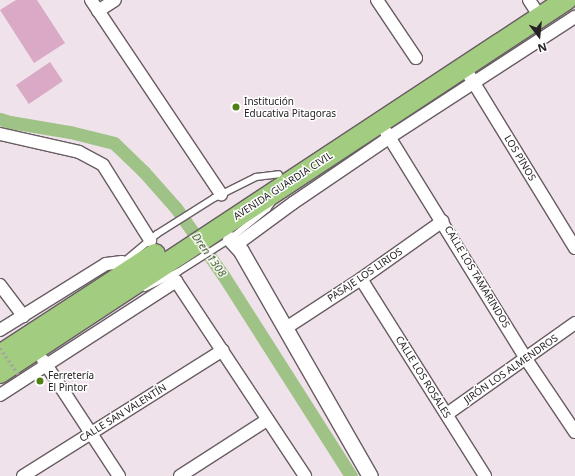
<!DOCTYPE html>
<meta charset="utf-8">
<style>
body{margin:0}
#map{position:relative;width:575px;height:476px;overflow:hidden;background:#f0e2ea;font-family:"Noto Sans",sans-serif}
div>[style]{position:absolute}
.green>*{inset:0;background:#d9a9c5;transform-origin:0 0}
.canal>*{height:13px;margin:-6.5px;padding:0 6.5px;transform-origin:6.5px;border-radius:6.5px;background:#9fc287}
.roads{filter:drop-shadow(1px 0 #685d63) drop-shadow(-1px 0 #685d63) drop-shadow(0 1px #685d63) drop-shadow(0 -1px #685d63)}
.service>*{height:6px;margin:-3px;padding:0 3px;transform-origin:3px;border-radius:3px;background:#fff}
.minor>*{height:12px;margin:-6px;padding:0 6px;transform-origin:6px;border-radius:6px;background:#fff}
.tertiary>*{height:15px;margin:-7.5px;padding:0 7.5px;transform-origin:7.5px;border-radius:7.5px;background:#fff}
.trunk>*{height:20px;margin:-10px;padding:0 10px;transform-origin:10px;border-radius:10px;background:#a2cc80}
.path-bridge>*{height:2.5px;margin-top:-1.25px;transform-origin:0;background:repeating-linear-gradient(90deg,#a89ea4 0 2px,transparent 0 5px)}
.dots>*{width:11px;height:11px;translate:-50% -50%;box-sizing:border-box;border:2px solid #fff;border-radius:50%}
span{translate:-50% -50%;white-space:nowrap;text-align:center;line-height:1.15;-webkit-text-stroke:3px #fff;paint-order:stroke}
.poi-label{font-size:10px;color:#272225}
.left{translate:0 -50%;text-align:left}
.street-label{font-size:10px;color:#272225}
.water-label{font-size:11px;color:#2c4b0d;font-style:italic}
.north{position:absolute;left:519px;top:16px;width:40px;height:40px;-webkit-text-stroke:3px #fff;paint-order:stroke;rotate:164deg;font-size:11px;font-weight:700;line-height:16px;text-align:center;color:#272225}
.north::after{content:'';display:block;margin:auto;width:14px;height:18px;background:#272225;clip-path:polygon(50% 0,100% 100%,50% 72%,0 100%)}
</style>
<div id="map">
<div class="green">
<div style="clip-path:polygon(16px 0,37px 0,65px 43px,34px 63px,0 10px)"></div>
<div style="left:50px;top:62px;width:23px;height:41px;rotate:56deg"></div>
</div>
<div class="canal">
<div style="left:0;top:119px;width:10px;rotate:17deg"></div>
<div style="left:10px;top:122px;width:61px;rotate:9.5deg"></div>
<div style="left:70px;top:132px;width:45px;rotate:14deg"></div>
<div style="left:114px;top:143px;width:42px;rotate:44deg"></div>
<div style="left:144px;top:172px;width:48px;rotate:48.4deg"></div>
<div style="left:176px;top:208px;width:82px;rotate:55deg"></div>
<div style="left:223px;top:275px;width:238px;rotate:57.5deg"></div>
</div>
<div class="roads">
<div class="service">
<div style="left:121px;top:264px;width:47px;rotate:-39.8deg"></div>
<div style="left:157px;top:234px;width:67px;rotate:-32.3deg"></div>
<div style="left:214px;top:198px;width:47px;rotate:-26.6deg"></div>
<div style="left:256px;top:177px;width:23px;rotate:-7deg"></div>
<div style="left:145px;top:288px;width:37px;rotate:-26deg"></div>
<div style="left:178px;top:272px;width:62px;rotate:-32.4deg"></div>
<div style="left:230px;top:239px;width:48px;rotate:-39deg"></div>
<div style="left:267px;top:209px;width:9px;rotate:-54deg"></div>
</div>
<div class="minor">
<div style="left:91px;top:0;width:234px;rotate:56.2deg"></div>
<div style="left:377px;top:0;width:70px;rotate:56.1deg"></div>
<div style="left:529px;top:0;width:20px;rotate:57deg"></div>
<div style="left:98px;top:11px;width:20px;rotate:-33deg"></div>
<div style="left:469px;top:75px;width:203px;rotate:58.5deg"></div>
<div style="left:386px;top:132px;width:267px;rotate:58.3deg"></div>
<div style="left:526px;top:359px;width:88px;rotate:56.1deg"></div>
<div style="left:0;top:134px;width:81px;rotate:12.8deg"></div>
<div style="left:79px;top:152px;width:27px;rotate:28deg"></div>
<div style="left:103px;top:165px;width:89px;rotate:57.9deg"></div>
<div style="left:236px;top:245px;width:71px;rotate:-36.4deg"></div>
<div style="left:293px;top:203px;width:117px;rotate:-34.2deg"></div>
<div style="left:390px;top:137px;width:221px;rotate:-33deg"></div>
<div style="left:361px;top:279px;width:233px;rotate:57.8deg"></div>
<div style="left:0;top:285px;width:39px;rotate:53deg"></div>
<div style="left:286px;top:328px;width:90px;rotate:-33.2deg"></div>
<div style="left:361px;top:279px;width:100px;rotate:-35.3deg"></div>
<div style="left:0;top:330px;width:125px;rotate:-31.9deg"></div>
<div style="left:106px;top:264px;width:16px;rotate:-7deg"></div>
<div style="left:43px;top:360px;width:139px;rotate:56.8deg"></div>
<div style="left:0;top:395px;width:210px;rotate:-32.9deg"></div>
<div style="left:176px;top:281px;width:234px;rotate:56.5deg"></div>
<div style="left:447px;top:414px;width:157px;rotate:-35.4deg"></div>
<div style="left:23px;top:476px;width:236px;rotate:-32.2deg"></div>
<div style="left:180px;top:476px;width:103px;rotate:-32.8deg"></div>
</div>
<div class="tertiary">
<div style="left:230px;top:239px;width:16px;rotate:47deg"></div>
<div style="left:241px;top:251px;width:259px;rotate:60.2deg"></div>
</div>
<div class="trunk">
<div style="left:0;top:355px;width:185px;rotate:-33.1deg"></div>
<div style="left:0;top:373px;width:678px;rotate:-33.39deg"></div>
</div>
</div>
<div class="path-bridge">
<div style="left:0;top:348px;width:35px;rotate:55deg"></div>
</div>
<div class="dots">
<div style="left:236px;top:107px;background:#4d8116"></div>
<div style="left:40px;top:381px;background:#4d8116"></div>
</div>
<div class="poi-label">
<span class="left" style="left:244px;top:107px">Institución<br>Educativa Pitagoras</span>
<span class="left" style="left:48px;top:381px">Ferretería<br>El Pintor</span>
</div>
<div class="street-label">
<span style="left:520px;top:158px;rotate:59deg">LOS PINOS</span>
<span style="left:283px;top:186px;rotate:-33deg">AVENIDA GUARDIA CIVIL</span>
<span style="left:365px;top:275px;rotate:-34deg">PASAJE LOS LIRIOS</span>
<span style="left:477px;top:277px;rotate:59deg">CALLE LOS TAMARINDOS</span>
<span style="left:511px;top:369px;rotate:-35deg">JIRÓN LOS ALMENDROS</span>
<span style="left:423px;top:377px;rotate:58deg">CALLE LOS ROSALES</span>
<span style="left:123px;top:413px;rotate:-32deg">CALLE SAN VALENTÍN</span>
</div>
<div class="water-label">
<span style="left:209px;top:255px;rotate:55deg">Dren 1308</span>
</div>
<div class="north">N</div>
</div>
